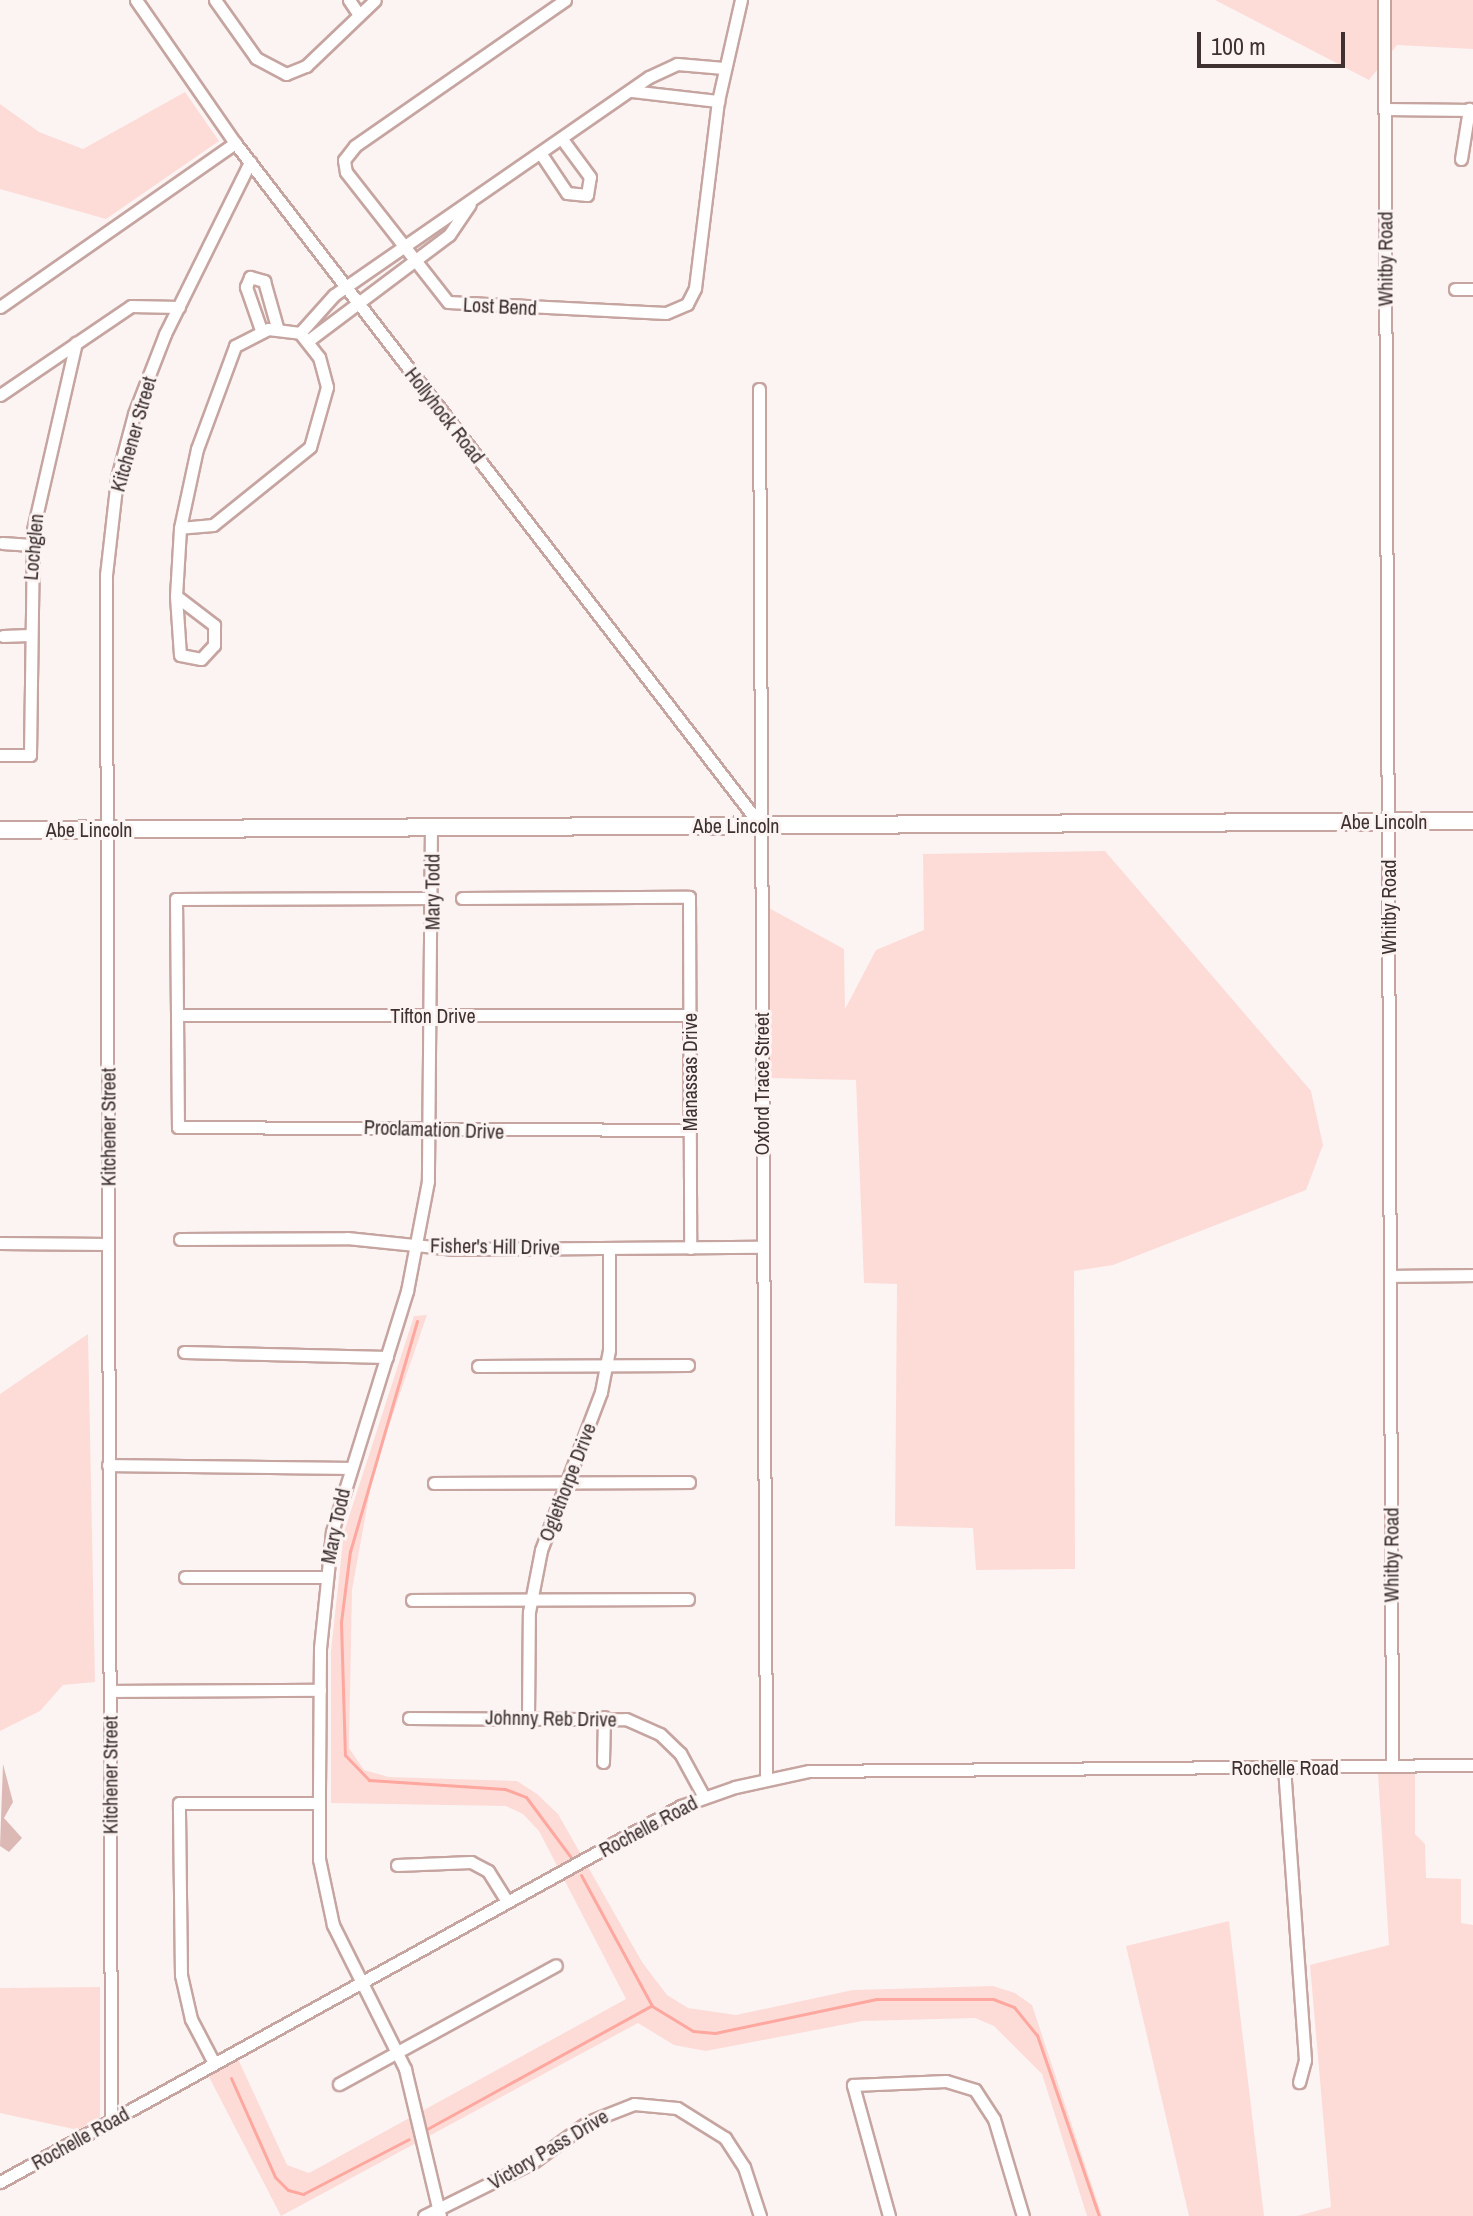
<!DOCTYPE html>
<style>
body{margin:0}
#map{position:relative;width:1473px;height:2216px;overflow:hidden;background:#fbf4f3;font-family:"Archivo Narrow",sans-serif}
div>[style]{position:absolute}
.green>*{inset:0;background:#fddcd8}
.stream>*{height:3px;margin:-1.5px;padding:0 1.5px;transform-origin:1.5px;border-radius:1.5px;background:#fda79f}
.building>*{inset:0;background:#dcb9b5}
.roads{filter:drop-shadow(2px 0 #c6a5a1) drop-shadow(-2px 0 #c6a5a1) drop-shadow(0 2px #c6a5a1) drop-shadow(0 -2px #c6a5a1)}
.street>*{height:11px;margin:-5.5px;padding:0 5.5px;transform-origin:5.5px;border-radius:5.5px;background:#fff}
.secondary>*{height:16px;margin:-8px;padding:0 8px;transform-origin:8px;border-radius:8px;background:#fff}
span{translate:-50% -50%;white-space:nowrap;text-align:center;line-height:1.15;-webkit-text-stroke:6px #fbf4f3;paint-order:stroke}
.street-label{font-size:20px;color:#3e312f}
.scale{position:absolute;left:1197px;top:32px;width:148px;height:36px;box-sizing:border-box;border:4px solid #3e312f;border-top:0;padding-left:10px;font-size:24px;line-height:28px;white-space:nowrap;color:#3e312f;-webkit-text-stroke:6px #fbf4f3;paint-order:stroke}
</style>
<div id="map">
<div class="green">
<div style="clip-path:polygon(1215px 0,1473px 0,1473px 49px,1397px 45px,1369px 80px)"></div>
<div style="clip-path:polygon(185px 92px,219px 141px,106px 219px,0 189px,0 104px,39px 132px,83px 149px)"></div>
<div style="clip-path:polygon(1105px 851px,1311px 1091px,1323px 1145px,1306px 1190px,1113px 1265px,1074px 1271px,1075px 1569px,976px 1570px,973px 1528px,895px 1526px,897px 1284px,864px 1283px,856px 1080px,768px 1078px,767px 907px,844px 949px,845px 1009px,876px 950px,924px 930px,923px 854px)"></div>
<div style="clip-path:polygon(427px 1315px,374px 1469px,352px 1590px,349px 1748px,364px 1770px,389px 1777px,517px 1781px,537px 1794px,558px 1814px,642px 1962px,667px 1995px,688px 2008px,736px 2015px,853px 1990px,993px 1986px,1015px 1993px,1032px 2005px,1102px 2216px,1087px 2216px,1042px 2074px,994px 2026px,975px 2018px,862px 2021px,706px 2051px,674px 2045px,638px 2023px,281px 2216px,208px 2075px,238px 2059px,287px 2165px,309px 2173px,626px 1999px,539px 1831px,523px 1814px,506px 1806px,331px 1803px,331px 1651px,344px 1532px,414px 1316px)"></div>
<div style="clip-path:polygon(88px 1334px,95px 1682px,63px 1685px,40px 1711px,0 1731px,0 1394px)"></div>
<div style="clip-path:polygon(1415px 1773px,1415px 1834px,1425px 1844px,1426px 1878px,1461px 1879px,1461px 1923px,1473px 1925px,1473px 2216px,1297px 2216px,1331px 2207px,1310px 1965px,1389px 1945px,1378px 1774px)"></div>
<div style="clip-path:polygon(1229px 1921px,1264px 2216px,1189px 2216px,1126px 1946px)"></div>
<div style="clip-path:polygon(100px 1987px,100px 2118px,78px 2130px,0 2113px,0 1988px)"></div>
</div>
<div class="stream">
<div style="left:417px;top:1321px;width:240px;rotate:106.2deg"></div>
<div style="left:350px;top:1551px;width:72px;rotate:97.2deg"></div>
<div style="left:341px;top:1622px;width:133px;rotate:88.3deg"></div>
<div style="left:345px;top:1755px;width:35px;rotate:46deg"></div>
<div style="left:369px;top:1780px;width:136px;rotate:3.8deg"></div>
<div style="left:505px;top:1789px;width:22px;rotate:21deg"></div>
<div style="left:526px;top:1797px;width:74px;rotate:53.3deg"></div>
<div style="left:581px;top:1875px;width:149px;rotate:61.5deg"></div>
<div style="left:652px;top:2006px;width:48px;rotate:31.4deg"></div>
<div style="left:693px;top:2031px;width:22px;rotate:5deg"></div>
<div style="left:715px;top:2033px;width:165px;rotate:-11.9deg"></div>
<div style="left:876px;top:1999px;width:117px"></div>
<div style="left:993px;top:1999px;width:22px;rotate:21deg"></div>
<div style="left:1014px;top:2007px;width:36px;rotate:51deg"></div>
<div style="left:1037px;top:2035px;width:191px;rotate:71.1deg"></div>
<div style="left:231px;top:2078px;width:108px;rotate:66deg"></div>
<div style="left:275px;top:2177px;width:18px;rotate:45deg"></div>
<div style="left:288px;top:2190px;width:16px;rotate:15deg"></div>
<div style="left:303px;top:2194px;width:119px;rotate:-27.4deg"></div>
<div style="left:427px;top:2129px;width:256px;rotate:-28.8deg"></div>
</div>
<div class="building">
<div style="clip-path:polygon(3px 1764px,13px 1802px,4px 1818px,22px 1838px,9px 1852px,0 1846px)"></div>
</div>
<div class="roads">
<div class="street">
<div style="left:136px;top:0;width:174px;rotate:55.3deg"></div>
<div style="left:235px;top:143px;width:857px;rotate:52.39deg"></div>
<div style="left:215px;top:0;width:71px;rotate:54.7deg"></div>
<div style="left:256px;top:58px;width:34px;rotate:28deg"></div>
<div style="left:286px;top:74px;width:22px;rotate:-22deg"></div>
<div style="left:306px;top:66px;width:95px;rotate:-43.7deg"></div>
<div style="left:349px;top:0;width:14px;rotate:56deg"></div>
<div style="left:565px;top:0;width:256px;rotate:145.2deg"></div>
<div style="left:355px;top:146px;width:18px;rotate:128deg"></div>
<div style="left:344px;top:160px;width:12px;rotate:81deg"></div>
<div style="left:346px;top:172px;width:165px;rotate:51.9deg"></div>
<div style="left:448px;top:302px;width:218px;rotate:2.9deg"></div>
<div style="left:666px;top:313px;width:23px;rotate:-23deg"></div>
<div style="left:687px;top:304px;width:18px;rotate:-63deg"></div>
<div style="left:695px;top:288px;width:188px;rotate:-83deg"></div>
<div style="left:718px;top:101px;width:104px;rotate:-77.2deg"></div>
<div style="left:1384px;top:0;width:1766px;rotate:89.74deg"></div>
<div style="left:631px;top:91px;width:88px;rotate:6.6deg"></div>
<div style="left:1385px;top:109px;width:88px;rotate:0.7deg"></div>
<div style="left:541px;top:154px;width:47px;rotate:56.3deg"></div>
<div style="left:567px;top:193px;width:20px;rotate:6deg"></div>
<div style="left:587px;top:195px;width:18px;rotate:-81deg"></div>
<div style="left:590px;top:177px;width:47px;rotate:-126.4deg"></div>
<div style="left:1461px;top:159px;width:51px;rotate:-80.9deg"></div>
<div style="left:1455px;top:289px;width:18px"></div>
<div style="left:0;top:307px;width:287px;rotate:-34.9deg"></div>
<div style="left:261px;top:330px;width:46px;rotate:-109.2deg"></div>
<div style="left:246px;top:287px;width:11px;rotate:-68deg"></div>
<div style="left:250px;top:277px;width:15px;rotate:16deg"></div>
<div style="left:264px;top:281px;width:48px;rotate:74.2deg"></div>
<div style="left:300px;top:333px;width:51px;rotate:-48.2deg"></div>
<div style="left:334px;top:295px;width:383px;rotate:-34.7deg"></div>
<div style="left:649px;top:77px;width:31px;rotate:-25deg"></div>
<div style="left:677px;top:64px;width:47px;rotate:4.9deg"></div>
<div style="left:309px;top:340px;width:175px;rotate:-36.9deg"></div>
<div style="left:449px;top:235px;width:37px;rotate:-56deg"></div>
<div style="left:759px;top:389px;width:1390px;rotate:89.71deg"></div>
<div style="left:0;top:395px;width:158px;rotate:-34.2deg"></div>
<div style="left:131px;top:306px;width:48px;rotate:1.2deg"></div>
<div style="left:2px;top:543px;width:30px;rotate:4deg"></div>
<div style="left:176px;top:596px;width:48px;rotate:37.3deg"></div>
<div style="left:214px;top:625px;width:20px;rotate:90deg"></div>
<div style="left:214px;top:645px;width:19px;rotate:133deg"></div>
<div style="left:201px;top:659px;width:21px;rotate:-169deg"></div>
<div style="left:180px;top:655px;width:59px;rotate:-93.9deg"></div>
<div style="left:176px;top:596px;width:68px;rotate:-86.6deg"></div>
<div style="left:180px;top:528px;width:81px;rotate:-77.9deg"></div>
<div style="left:197px;top:449px;width:110px;rotate:-69.7deg"></div>
<div style="left:235px;top:346px;width:37px;rotate:-27deg"></div>
<div style="left:268px;top:329px;width:32px;rotate:7deg"></div>
<div style="left:300px;top:333px;width:31px;rotate:52deg"></div>
<div style="left:319px;top:357px;width:31px;rotate:75deg"></div>
<div style="left:327px;top:387px;width:62px;rotate:105.8deg"></div>
<div style="left:310px;top:447px;width:124px;rotate:141.2deg"></div>
<div style="left:213px;top:525px;width:33px;rotate:175deg"></div>
<div style="left:3px;top:636px;width:26px;rotate:-2deg"></div>
<div style="left:0;top:755px;width:30px"></div>
<div style="left:30px;top:755px;width:225px;rotate:-89.2deg"></div>
<div style="left:33px;top:530px;width:192px;rotate:-77.1deg"></div>
<div style="left:431px;top:825px;width:356px;rotate:90.5deg"></div>
<div style="left:428px;top:1181px;width:112px;rotate:100.8deg"></div>
<div style="left:407px;top:1291px;width:252px;rotate:107.3deg"></div>
<div style="left:332px;top:1532px;width:117px;rotate:95.9deg"></div>
<div style="left:320px;top:1648px;width:155px;rotate:90.4deg"></div>
<div style="left:319px;top:1803px;width:56px;rotate:90deg"></div>
<div style="left:319px;top:1859px;width:67px;rotate:78deg"></div>
<div style="left:333px;top:1925px;width:161px;rotate:63.4deg"></div>
<div style="left:405px;top:2069px;width:151px;rotate:76.6deg"></div>
<div style="left:432px;top:898px;width:256px;rotate:179.8deg"></div>
<div style="left:176px;top:899px;width:228px;rotate:89.5deg"></div>
<div style="left:178px;top:1127px;width:511px;rotate:0.34deg"></div>
<div style="left:462px;top:898px;width:227px;rotate:-0.3deg"></div>
<div style="left:689px;top:897px;width:351px;rotate:89.8deg"></div>
<div style="left:177px;top:1015px;width:512px"></div>
<div style="left:180px;top:1239px;width:167px;rotate:-0.3deg"></div>
<div style="left:347px;top:1238px;width:108px;rotate:5.9deg"></div>
<div style="left:454px;top:1249px;width:308px;rotate:-0.4deg"></div>
<div style="left:0;top:1243px;width:108px;rotate:0.5deg"></div>
<div style="left:1390px;top:1276px;width:83px;rotate:-0.7deg"></div>
<div style="left:184px;top:1352px;width:203px;rotate:1.4deg"></div>
<div style="left:478px;top:1366px;width:210px;rotate:-0.3deg"></div>
<div style="left:108px;top:1465px;width:240px;rotate:0.7deg"></div>
<div style="left:434px;top:1483px;width:255px;rotate:-0.2deg"></div>
<div style="left:185px;top:1577px;width:140px"></div>
<div style="left:412px;top:1600px;width:276px;rotate:-0.2deg"></div>
<div style="left:110px;top:1691px;width:210px;rotate:-0.3deg"></div>
<div style="left:528px;top:1717px;width:105px;rotate:-89.5deg"></div>
<div style="left:529px;top:1612px;width:63px;rotate:-79deg"></div>
<div style="left:541px;top:1550px;width:169px;rotate:-69.2deg"></div>
<div style="left:601px;top:1392px;width:43px;rotate:-79.2deg"></div>
<div style="left:609px;top:1350px;width:102px;rotate:-90deg"></div>
<div style="left:409px;top:1718px;width:217px;rotate:0.3deg"></div>
<div style="left:626px;top:1719px;width:37px;rotate:24deg"></div>
<div style="left:660px;top:1734px;width:28px;rotate:44deg"></div>
<div style="left:680px;top:1753px;width:50px;rotate:61.4deg"></div>
<div style="left:603px;top:1762px;width:45px;rotate:-88.7deg"></div>
<div style="left:1284px;top:1767px;width:294px;rotate:85.9deg"></div>
<div style="left:1305px;top:2060px;width:23px;rotate:105deg"></div>
<div style="left:397px;top:1865px;width:74px;rotate:-2.3deg"></div>
<div style="left:471px;top:1862px;width:19px;rotate:28deg"></div>
<div style="left:488px;top:1871px;width:36px;rotate:58deg"></div>
<div style="left:214px;top:2063px;width:50px;rotate:-117.6deg"></div>
<div style="left:191px;top:2019px;width:45px;rotate:-102.8deg"></div>
<div style="left:181px;top:1975px;width:172px;rotate:-90.7deg"></div>
<div style="left:179px;top:1803px;width:140px"></div>
<div style="left:339px;top:2084px;width:247px;rotate:-28.7deg"></div>
<div style="left:111px;top:2120px;width:1545px;rotate:-90.19deg"></div>
<div style="left:106px;top:575px;width:98px;rotate:-83.5deg"></div>
<div style="left:117px;top:478px;width:66px;rotate:-75.1deg"></div>
<div style="left:134px;top:414px;width:86px;rotate:-68.8deg"></div>
<div style="left:165px;top:334px;width:192px;rotate:-63.7deg"></div>
<div style="left:0;top:2182px;width:778px;rotate:-28.9deg"></div>
<div style="left:681px;top:1806px;width:57px;rotate:-19.4deg"></div>
<div style="left:735px;top:1787px;width:76px;rotate:-12.2deg"></div>
<div style="left:809px;top:1771px;width:664px;rotate:-0.52deg"></div>
<div style="left:424px;top:2216px;width:122px;rotate:-26.4deg"></div>
<div style="left:533px;top:2162px;width:68px;rotate:-36deg"></div>
<div style="left:588px;top:2122px;width:49px;rotate:-21.4deg"></div>
<div style="left:634px;top:2104px;width:43px;rotate:5.3deg"></div>
<div style="left:677px;top:2108px;width:57px;rotate:32deg"></div>
<div style="left:725px;top:2138px;width:35px;rotate:57deg"></div>
<div style="left:744px;top:2167px;width:52px;rotate:71.9deg"></div>
<div style="left:889px;top:2216px;width:136px;rotate:-105.4deg"></div>
<div style="left:853px;top:2085px;width:93px;rotate:-2.5deg"></div>
<div style="left:946px;top:2081px;width:30px;rotate:17deg"></div>
<div style="left:975px;top:2090px;width:35px;rotate:57deg"></div>
<div style="left:994px;top:2119px;width:101px;rotate:73.4deg"></div>
</div>
<div class="secondary">
<div style="left:0;top:830px;width:1473px;rotate:-0.35deg"></div>
</div>
</div>
<div class="street-label">
<span style="left:1385px;top:259px;rotate:-90deg">Whitby Road</span>
<span style="left:500px;top:306px;rotate:3deg">Lost Bend</span>
<span style="left:445px;top:415px;rotate:52deg">Hollyhock Road</span>
<span style="left:133px;top:434px;rotate:-74deg">Kitchener Street</span>
<span style="left:33px;top:547px;rotate:-85deg">Lochglen</span>
<span style="left:1384px;top:821px">Abe Lincoln</span>
<span style="left:736px;top:825px">Abe Lincoln</span>
<span style="left:89px;top:829px">Abe Lincoln</span>
<span style="left:432px;top:892px;rotate:-90deg">Mary Todd</span>
<span style="left:1388px;top:907px;rotate:-90deg">Whitby Road</span>
<span style="left:433px;top:1015px">Tifton Drive</span>
<span style="left:689px;top:1072px;rotate:-90deg">Manassas Drive</span>
<span style="left:761px;top:1084px;rotate:-90deg">Oxford Trace Street</span>
<span style="left:108px;top:1127px;rotate:-90deg">Kitchener Street</span>
<span style="left:434px;top:1129px;rotate:2deg">Proclamation Drive</span>
<span style="left:495px;top:1246px;rotate:1deg">Fisher's Hill Drive</span>
<span style="left:567px;top:1482px;rotate:-69deg">Oglethorpe Drive</span>
<span style="left:335px;top:1526px;rotate:-78deg">Mary Todd</span>
<span style="left:1391px;top:1555px;rotate:-90deg">Whitby Road</span>
<span style="left:551px;top:1718px;rotate:1deg">Johnny Reb Drive</span>
<span style="left:1285px;top:1767px">Rochelle Road</span>
<span style="left:110px;top:1775px;rotate:-90deg">Kitchener Street</span>
<span style="left:648px;top:1826px;rotate:-28deg">Rochelle Road</span>
<span style="left:80px;top:2138px;rotate:-29deg">Rochelle Road</span>
<span style="left:548px;top:2149px;rotate:-31deg">Victory Pass Drive</span>
</div>
<div class="scale">100 m</div>
</div>
